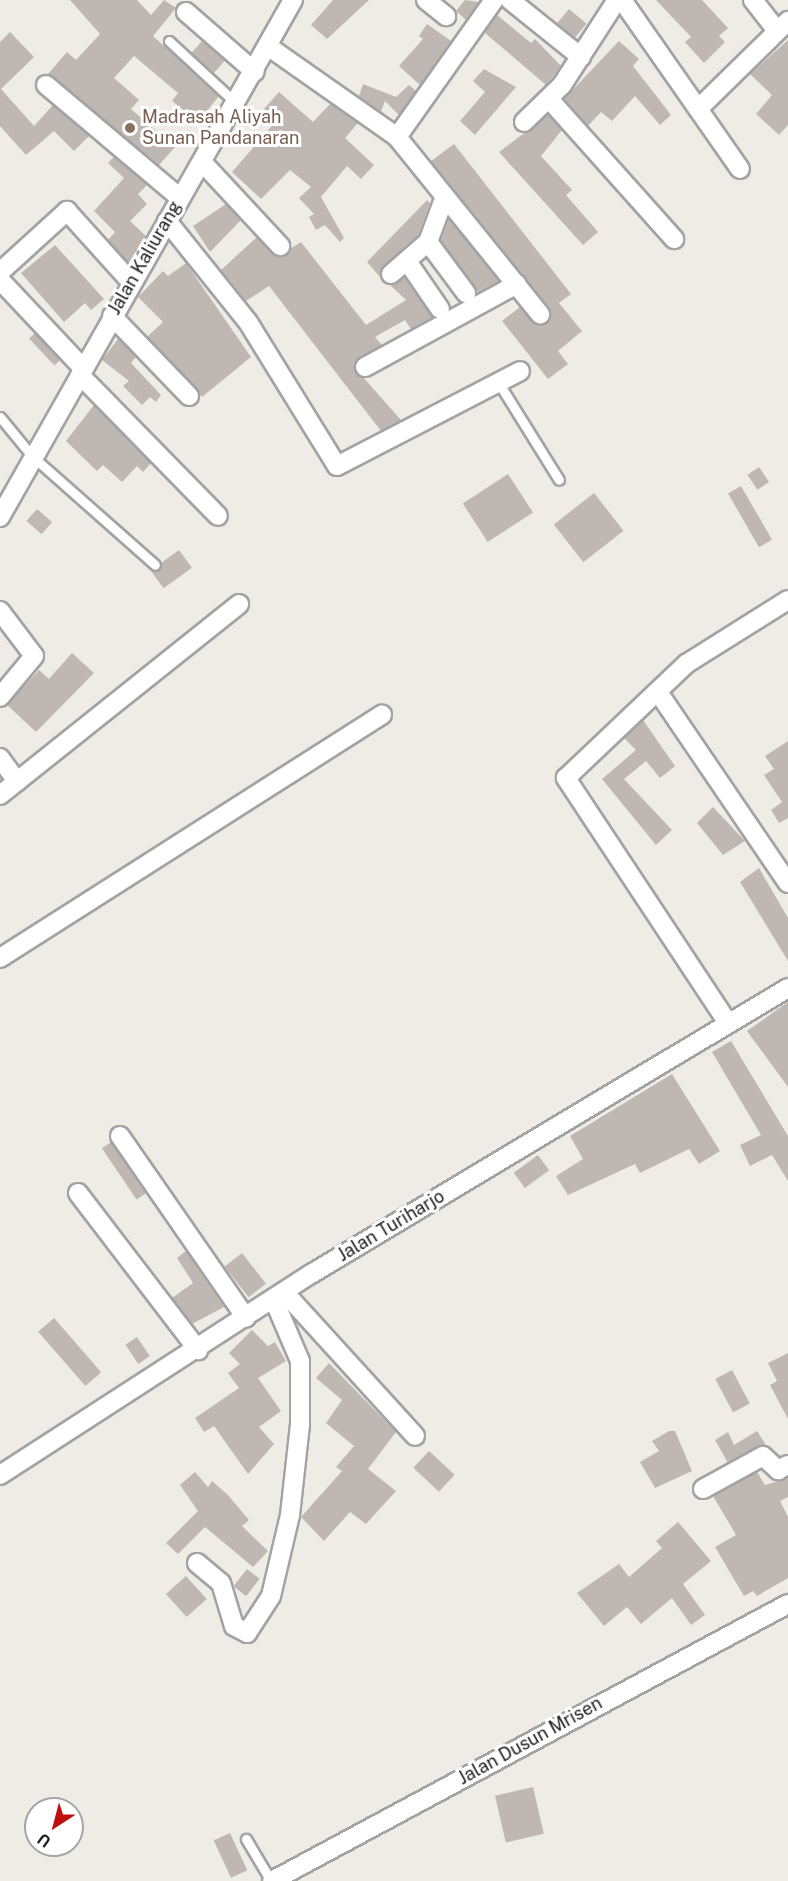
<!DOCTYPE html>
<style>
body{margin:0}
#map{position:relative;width:788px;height:1881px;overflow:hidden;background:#efece6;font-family:"Public Sans",sans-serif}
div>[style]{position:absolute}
.building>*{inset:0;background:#bfb8b2;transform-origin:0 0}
.roads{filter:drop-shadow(2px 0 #a3a3a3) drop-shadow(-2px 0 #a3a3a3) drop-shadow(0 2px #a3a3a3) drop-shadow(0 -2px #a3a3a3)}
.service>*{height:9px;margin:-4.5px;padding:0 4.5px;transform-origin:4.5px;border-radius:4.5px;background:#fff}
.minor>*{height:18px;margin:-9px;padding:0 9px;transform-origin:9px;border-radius:9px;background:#fff}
.dots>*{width:16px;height:16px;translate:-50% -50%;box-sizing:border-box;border:3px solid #fff;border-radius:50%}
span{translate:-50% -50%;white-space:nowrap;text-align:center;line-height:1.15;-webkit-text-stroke:6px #fff;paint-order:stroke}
.education-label{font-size:18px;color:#785e54}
.left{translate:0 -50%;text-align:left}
.street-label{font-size:18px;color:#1f1f1f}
.north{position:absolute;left:24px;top:1797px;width:60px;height:60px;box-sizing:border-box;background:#fff;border:2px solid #a5a5a5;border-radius:50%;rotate:216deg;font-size:16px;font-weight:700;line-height:24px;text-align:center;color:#1f1f1f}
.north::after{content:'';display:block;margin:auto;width:21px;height:27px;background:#bf0f0f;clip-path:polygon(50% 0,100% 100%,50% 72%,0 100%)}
</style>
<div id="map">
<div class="building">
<div style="clip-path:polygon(70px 0,137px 0,151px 15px,164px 0,176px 8px,153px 36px,219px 96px,198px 122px,172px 101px,178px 93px,134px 56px,114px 78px,139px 100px,131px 109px,175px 147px,159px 165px,48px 74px,67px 52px,76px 60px,100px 34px)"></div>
<div style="clip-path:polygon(333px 0,369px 0,327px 39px,311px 25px)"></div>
<div style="clip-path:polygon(465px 0,479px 2px,466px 20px,456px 11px)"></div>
<div style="clip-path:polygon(656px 0,702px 0,728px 28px,719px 36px,725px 42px,704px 63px,685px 42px,691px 37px)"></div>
<div style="left:569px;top:9px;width:23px;height:19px;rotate:40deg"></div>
<div style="clip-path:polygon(497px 15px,531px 43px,535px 39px,561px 66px,546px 85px,485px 33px)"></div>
<div style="clip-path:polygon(427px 24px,451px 41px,420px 85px,399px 66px,423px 39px,419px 36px)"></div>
<div style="clip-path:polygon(10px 32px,34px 57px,1px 89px,34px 126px,53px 105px,89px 136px,74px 151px,54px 131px,26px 155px,0 126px,0 42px)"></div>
<div style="clip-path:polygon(788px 40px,788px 125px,779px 135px,756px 114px,772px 95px,750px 74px)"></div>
<div style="left:202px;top:41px;width:30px;height:16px;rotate:41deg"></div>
<div style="clip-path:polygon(619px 41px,639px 59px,633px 66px,671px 115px,660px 125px,635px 96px,612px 121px,601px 112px,588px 126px,564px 99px)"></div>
<div style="clip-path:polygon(484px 69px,516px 87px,475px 135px,460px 121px,485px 92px,473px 81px)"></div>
<div style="clip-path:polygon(363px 84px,396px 97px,409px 85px,416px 91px,399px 115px,385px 101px,381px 112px,359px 96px)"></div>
<div style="clip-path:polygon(279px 92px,313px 122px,330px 104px,358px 123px,345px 138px,374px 165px,361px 179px,347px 166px,321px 197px,344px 238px,340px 242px,325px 225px,316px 230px,309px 217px,314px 214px,299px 198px,311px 187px,290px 170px,261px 199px,232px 172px,276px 121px,264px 109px)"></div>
<div style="clip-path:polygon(548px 115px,562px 130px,541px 156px,572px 190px,566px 195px,598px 232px,583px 245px,499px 152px)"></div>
<div style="clip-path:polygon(454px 144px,571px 294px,559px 303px,582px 331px,558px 351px,568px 364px,548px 379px,502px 321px,520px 307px,542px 325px,551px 317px,549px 307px,431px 161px)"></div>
<div style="clip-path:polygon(114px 157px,147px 185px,138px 194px,147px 204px,130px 221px,146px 236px,129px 263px,108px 240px,115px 232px,94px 211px,124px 178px,108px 163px)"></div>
<div style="clip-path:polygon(427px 200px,430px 203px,418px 235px,384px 265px,380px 277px,367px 262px)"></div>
<div style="clip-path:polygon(226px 204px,241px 220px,210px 252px,193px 226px)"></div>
<div style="clip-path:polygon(449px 219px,499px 281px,478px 292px,441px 240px)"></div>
<div style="clip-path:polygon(257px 237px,277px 257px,301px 242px,366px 325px,406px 300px,390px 285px,404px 277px,433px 317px,411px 329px,405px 320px,375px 337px,382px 345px,359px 357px,354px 367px,401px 420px,381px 431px,269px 286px,246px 301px,226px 276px,221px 270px)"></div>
<div style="clip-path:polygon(55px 245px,104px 299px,91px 310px,85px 303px,64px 322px,21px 273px)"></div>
<div style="clip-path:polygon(186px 263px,251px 357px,202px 397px,147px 337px,163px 322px,138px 297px,163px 271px,168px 276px)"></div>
<div style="left:35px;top:333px;width:37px;height:8px;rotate:47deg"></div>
<div style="clip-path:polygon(118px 339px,136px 357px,131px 363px,161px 395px,156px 402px,150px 397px,142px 405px,123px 386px,129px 381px,102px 360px)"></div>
<div style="clip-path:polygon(94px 405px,151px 463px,143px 472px,137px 466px,122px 482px,103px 465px,97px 471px,66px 441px)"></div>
<div style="left:759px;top:467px;width:18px;height:14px;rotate:56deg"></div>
<div style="left:508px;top:474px;width:46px;height:54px;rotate:57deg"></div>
<div style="left:741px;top:486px;width:62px;height:15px;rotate:60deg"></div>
<div style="left:594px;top:493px;width:48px;height:51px;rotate:52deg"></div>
<div style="left:37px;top:509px;width:20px;height:16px;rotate:41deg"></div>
<div style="left:179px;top:550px;width:22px;height:35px;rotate:54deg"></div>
<div style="clip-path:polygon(72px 653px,94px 673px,36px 732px,7px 705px,39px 670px,49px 679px)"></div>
<div style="clip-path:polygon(643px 720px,675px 766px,660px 778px,646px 761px,624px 779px,672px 830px,656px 845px,602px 779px,636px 750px,624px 738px)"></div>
<div style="clip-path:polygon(788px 741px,788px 818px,779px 823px,771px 810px,782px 802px,764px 775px,774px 769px,765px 756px)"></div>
<div style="clip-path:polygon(713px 807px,745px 841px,723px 855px,697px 823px)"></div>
<div style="clip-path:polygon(759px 868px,788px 918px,788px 961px,740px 882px)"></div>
<div style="clip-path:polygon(788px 1002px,788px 1087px,747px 1031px)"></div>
<div style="clip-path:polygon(731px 1041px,788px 1136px,788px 1181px,772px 1155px,750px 1166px,740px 1145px,761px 1135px,712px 1052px)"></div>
<div style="clip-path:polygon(672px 1074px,720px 1151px,699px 1164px,689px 1149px,640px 1173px,635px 1164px,568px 1195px,556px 1176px,583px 1159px,570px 1136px)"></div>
<div style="left:111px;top:1142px;width:62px;height:11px;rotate:56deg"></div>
<div style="left:538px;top:1155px;width:19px;height:30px;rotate:54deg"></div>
<div style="clip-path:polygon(186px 1251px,224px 1307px,192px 1324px,172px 1298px,193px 1283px,177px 1258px)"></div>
<div style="left:242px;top:1253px;width:39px;height:22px;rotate:52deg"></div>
<div style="left:54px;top:1318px;width:72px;height:21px;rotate:49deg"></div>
<div style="clip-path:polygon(252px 1330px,268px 1346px,275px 1342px,286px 1361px,258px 1378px,281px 1411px,259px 1427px,274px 1444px,248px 1474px,214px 1426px,204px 1432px,195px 1418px,239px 1388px,228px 1373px,240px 1364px,229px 1353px)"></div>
<div style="left:137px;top:1337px;width:23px;height:14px;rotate:56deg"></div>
<div style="clip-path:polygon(788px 1353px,788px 1419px,770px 1385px,777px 1381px,768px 1363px)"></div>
<div style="clip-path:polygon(329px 1363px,396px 1432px,368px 1469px,396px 1491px,366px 1524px,350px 1512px,324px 1541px,301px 1517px,342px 1471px,336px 1467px,354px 1446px,326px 1423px,342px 1400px,316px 1378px)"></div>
<div style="left:732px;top:1370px;width:38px;height:19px;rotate:62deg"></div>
<div style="clip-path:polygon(669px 1431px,675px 1431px,692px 1471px,655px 1488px,640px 1462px,659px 1451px,652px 1441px)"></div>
<div style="clip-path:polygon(757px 1431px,766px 1445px,728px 1463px,715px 1440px,728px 1432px,734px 1445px)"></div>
<div style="left:429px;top:1451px;width:35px;height:23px;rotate:43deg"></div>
<div style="clip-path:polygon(195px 1472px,208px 1487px,212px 1481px,228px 1495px,249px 1520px,242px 1526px,268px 1551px,253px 1567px,205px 1527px,178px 1554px,166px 1543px,198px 1511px,180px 1485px)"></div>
<div style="clip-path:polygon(757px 1472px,765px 1485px,788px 1478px,788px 1497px,780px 1501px,788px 1517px,788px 1578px,757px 1596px,753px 1591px,744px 1596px,715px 1547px,736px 1535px,713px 1496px)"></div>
<div style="clip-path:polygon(678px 1522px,711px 1561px,683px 1584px,705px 1615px,691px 1625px,672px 1598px,641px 1624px,627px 1607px,604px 1626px,577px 1593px,619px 1564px,629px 1577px,662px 1548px,656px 1541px)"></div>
<div style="left:247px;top:1569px;width:16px;height:22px;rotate:38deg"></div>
<div style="left:186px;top:1576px;width:31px;height:27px;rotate:48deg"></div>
<div style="left:533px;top:1787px;width:48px;height:39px;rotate:77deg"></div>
<div style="left:230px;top:1833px;width:41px;height:18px;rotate:65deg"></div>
</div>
<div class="roads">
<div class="service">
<div style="left:169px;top:41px;width:91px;rotate:42.8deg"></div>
<div style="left:498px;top:382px;width:115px;rotate:58.1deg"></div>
<div style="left:0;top:417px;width:50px;rotate:50.6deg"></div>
<div style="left:32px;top:456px;width:164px;rotate:41.5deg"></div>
<div style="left:246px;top:1839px;width:49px;rotate:59.2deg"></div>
</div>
<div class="minor">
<div style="left:426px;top:0;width:26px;rotate:39deg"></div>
<div style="left:510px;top:0;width:91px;rotate:38.8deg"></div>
<div style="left:622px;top:0;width:206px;rotate:55.1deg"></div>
<div style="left:753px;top:0;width:37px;rotate:52deg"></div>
<div style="left:186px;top:12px;width:91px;rotate:41deg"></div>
<div style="left:269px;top:47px;width:156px;rotate:35.1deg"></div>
<div style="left:397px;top:137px;width:168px;rotate:-54.7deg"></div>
<div style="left:46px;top:85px;width:175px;rotate:40.1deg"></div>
<div style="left:549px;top:99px;width:188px;rotate:48.2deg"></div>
<div style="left:698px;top:109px;width:126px;rotate:-44.4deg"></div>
<div style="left:524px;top:122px;width:53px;rotate:-44.2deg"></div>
<div style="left:562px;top:85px;width:101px;rotate:-57.1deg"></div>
<div style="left:397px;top:137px;width:228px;rotate:51.1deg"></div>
<div style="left:202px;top:162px;width:115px;rotate:47.1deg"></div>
<div style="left:167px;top:221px;width:129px;rotate:51.3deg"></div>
<div style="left:248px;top:322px;width:169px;rotate:58.3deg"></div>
<div style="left:337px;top:466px;width:206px;rotate:-27.4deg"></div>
<div style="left:428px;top:242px;width:64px;rotate:53.3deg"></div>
<div style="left:407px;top:261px;width:58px;rotate:55.5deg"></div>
<div style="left:0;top:272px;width:91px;rotate:-42.3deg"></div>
<div style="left:67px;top:211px;width:96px;rotate:48deg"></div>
<div style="left:391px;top:274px;width:49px;rotate:-40.9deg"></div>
<div style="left:428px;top:242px;width:46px;rotate:-69.6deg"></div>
<div style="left:0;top:280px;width:121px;rotate:46.7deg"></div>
<div style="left:112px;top:316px;width:111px;rotate:46.1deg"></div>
<div style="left:365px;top:367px;width:173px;rotate:-28.6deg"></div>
<div style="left:80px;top:375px;width:197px;rotate:45.6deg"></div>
<div style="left:0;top:517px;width:594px;rotate:-60.46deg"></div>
<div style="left:0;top:611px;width:56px;rotate:52.9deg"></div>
<div style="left:34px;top:656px;width:53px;rotate:129.7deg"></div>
<div style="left:658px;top:692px;width:231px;rotate:55.8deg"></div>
<div style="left:0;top:758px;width:29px;rotate:54deg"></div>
<div style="left:0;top:795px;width:306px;rotate:-38.6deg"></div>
<div style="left:0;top:958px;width:453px;rotate:-32.5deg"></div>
<div style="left:728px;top:1023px;width:294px;rotate:-123.5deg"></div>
<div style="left:566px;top:778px;width:166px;rotate:-43.5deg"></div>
<div style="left:686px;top:664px;width:120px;rotate:-32.1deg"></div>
<div style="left:120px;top:1136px;width:221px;rotate:55.3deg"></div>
<div style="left:78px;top:1193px;width:198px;rotate:52.6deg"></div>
<div style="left:285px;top:1293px;width:193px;rotate:47.7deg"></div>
<div style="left:0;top:1475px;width:370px;rotate:-32.9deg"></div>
<div style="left:311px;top:1274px;width:556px;rotate:-30.95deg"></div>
<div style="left:703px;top:1489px;width:68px;rotate:-28.8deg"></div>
<div style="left:763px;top:1456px;width:21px;rotate:43deg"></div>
<div style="left:778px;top:1470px;width:11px;rotate:-27deg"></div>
<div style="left:197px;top:1563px;width:31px;rotate:40deg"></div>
<div style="left:221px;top:1583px;width:45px;rotate:73.2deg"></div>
<div style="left:234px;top:1626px;width:15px;rotate:28deg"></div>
<div style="left:247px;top:1633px;width:44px;rotate:-57deg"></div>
<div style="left:271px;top:1596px;width:83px;rotate:-76.8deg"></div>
<div style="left:290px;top:1515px;width:91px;rotate:-83.7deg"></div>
<div style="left:300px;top:1425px;width:64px;rotate:-90deg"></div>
<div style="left:300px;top:1361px;width:66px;rotate:-113.1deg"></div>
<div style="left:272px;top:1881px;width:586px;rotate:-28.23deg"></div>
</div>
</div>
<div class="dots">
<div style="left:130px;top:128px;background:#8d6e63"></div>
</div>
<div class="education-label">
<span class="left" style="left:142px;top:128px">Madrasah Aliyah<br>Sunan Pandanaran</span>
</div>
<div class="street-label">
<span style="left:145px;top:258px;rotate:-60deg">Jalan Kaliurang</span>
<span style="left:391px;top:1226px;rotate:-31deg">Jalan Turiharjo</span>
<span style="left:530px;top:1741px;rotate:-29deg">Jalan Dusun Mrisen</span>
</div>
<div class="north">U</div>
</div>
